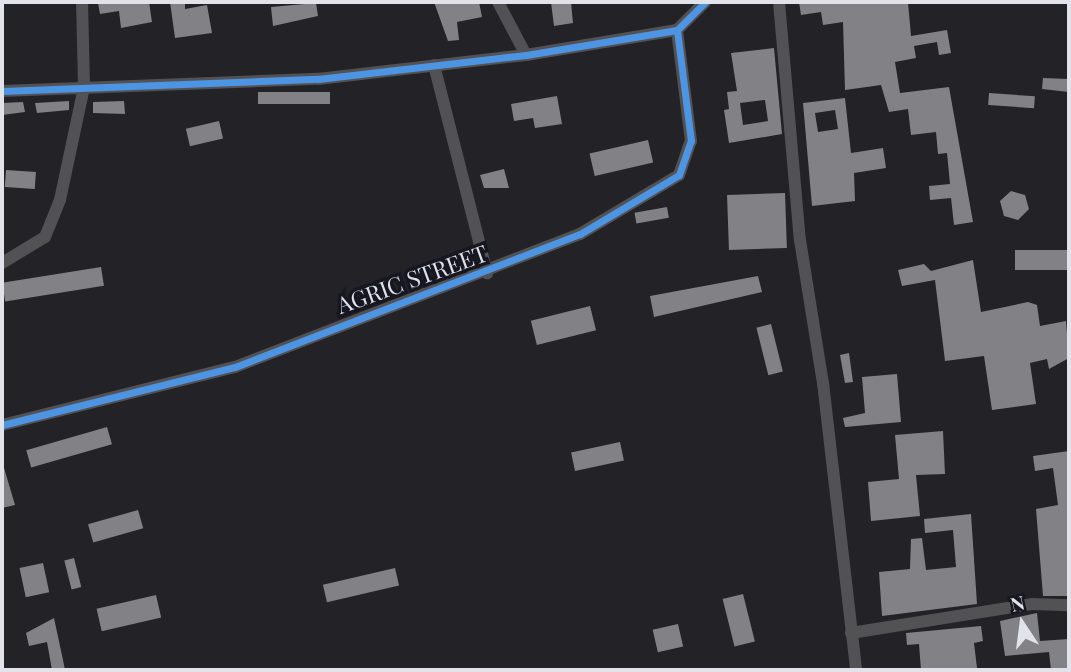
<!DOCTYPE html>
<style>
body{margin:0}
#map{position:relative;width:1071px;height:672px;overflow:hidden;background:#222227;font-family:"Playfair Display",serif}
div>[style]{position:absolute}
.building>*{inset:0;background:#818186;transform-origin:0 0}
.minor>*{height:12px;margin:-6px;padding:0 6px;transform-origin:6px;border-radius:6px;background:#525254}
.cycleway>*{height:7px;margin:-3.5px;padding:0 3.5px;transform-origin:3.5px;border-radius:3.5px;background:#4d94e3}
span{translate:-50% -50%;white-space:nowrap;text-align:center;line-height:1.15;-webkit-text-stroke:7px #161720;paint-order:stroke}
.street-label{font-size:23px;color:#e2e3ea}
.frame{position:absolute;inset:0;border:4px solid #e2e3ea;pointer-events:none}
.north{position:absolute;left:987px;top:588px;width:70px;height:70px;-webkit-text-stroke:5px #161720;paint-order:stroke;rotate:347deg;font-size:19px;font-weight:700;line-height:28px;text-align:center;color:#e2e3ea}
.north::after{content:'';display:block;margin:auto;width:24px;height:32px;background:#e2e3ea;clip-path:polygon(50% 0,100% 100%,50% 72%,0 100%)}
</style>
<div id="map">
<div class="building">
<div style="clip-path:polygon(149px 2px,152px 22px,121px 28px,119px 11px,100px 14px,98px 3px)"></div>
<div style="clip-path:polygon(170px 2px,185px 2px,185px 9px,207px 5px,212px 33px,175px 38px)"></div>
<div style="clip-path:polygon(434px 2px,479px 2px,482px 17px,457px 22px,459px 40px,448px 41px)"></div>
<div style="clip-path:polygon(551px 2px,571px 2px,573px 23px,554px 26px)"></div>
<div style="clip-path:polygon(799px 2px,908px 2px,911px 36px,947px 30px,951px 53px,939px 55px,937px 42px,914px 46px,916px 58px,895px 62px,900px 93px,949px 87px,973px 222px,954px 225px,951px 198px,930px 200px,929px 186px,950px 184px,947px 153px,938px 154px,936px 132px,911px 135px,908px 109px,889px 112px,881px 85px,845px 90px,843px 22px,823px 25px,821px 12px,801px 15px)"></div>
<div style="clip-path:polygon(316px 3px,318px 16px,273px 26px,271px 7px)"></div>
<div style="clip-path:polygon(evenodd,774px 48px,782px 134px,729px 143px,724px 110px,729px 109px,727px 92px,737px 91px,731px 53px,774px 48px,765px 100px,768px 121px,743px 125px,740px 103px,765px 100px)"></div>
<div style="clip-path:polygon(1043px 78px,1069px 79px,1069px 92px,1042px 89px)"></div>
<div style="left:258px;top:92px;width:72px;height:12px"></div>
<div style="left:989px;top:93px;width:46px;height:12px;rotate:4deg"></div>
<div style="clip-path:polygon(557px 96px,562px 124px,535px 128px,533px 118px,514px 121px,511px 104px)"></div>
<div style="clip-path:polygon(evenodd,845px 98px,851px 153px,883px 148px,886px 168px,854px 173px,855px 201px,812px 206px,803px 103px,845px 98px,835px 110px,838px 129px,818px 132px,815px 113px,835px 110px)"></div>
<div style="clip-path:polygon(69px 101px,69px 110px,37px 113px,35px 103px)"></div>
<div style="clip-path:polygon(124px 101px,125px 114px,93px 113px,93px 102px)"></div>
<div style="clip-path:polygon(23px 102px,25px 112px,2px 115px,2px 103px)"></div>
<div style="left:219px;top:121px;width:18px;height:34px;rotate:77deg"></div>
<div style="left:648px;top:140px;width:23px;height:60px;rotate:77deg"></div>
<div style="clip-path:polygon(504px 169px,509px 188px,484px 188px,480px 175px)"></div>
<div style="left:6px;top:170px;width:30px;height:17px;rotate:4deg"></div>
<div style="clip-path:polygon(1011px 191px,1025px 195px,1029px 209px,1018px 220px,1004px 216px,1000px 201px)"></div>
<div style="left:785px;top:193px;width:55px;height:58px;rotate:88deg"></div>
<div style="left:667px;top:207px;width:11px;height:33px;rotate:80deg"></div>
<div style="left:1068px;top:250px;width:20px;height:53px;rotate:90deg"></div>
<div style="clip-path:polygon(973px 260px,981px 312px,1028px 302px,1037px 305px,1040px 326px,1066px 321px,1069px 358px,1049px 369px,1047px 359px,1030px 363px,1036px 404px,992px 410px,984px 356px,945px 361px,935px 280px,902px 286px,898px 270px,924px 264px,931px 271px)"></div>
<div style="left:101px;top:267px;width:19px;height:100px;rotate:81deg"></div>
<div style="clip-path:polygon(758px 276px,762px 292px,654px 317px,650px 296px)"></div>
<div style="left:590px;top:306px;width:25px;height:61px;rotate:76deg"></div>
<div style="left:771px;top:324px;width:49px;height:15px;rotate:76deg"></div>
<div style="clip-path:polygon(849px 353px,853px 382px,845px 383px,840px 355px)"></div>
<div style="clip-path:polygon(897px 374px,901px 422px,845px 427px,843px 418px,865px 413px,862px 377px)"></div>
<div style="left:107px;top:427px;width:18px;height:84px;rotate:74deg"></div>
<div style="clip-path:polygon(943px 431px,945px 474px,916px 475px,920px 516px,871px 521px,868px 482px,899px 479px,895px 435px)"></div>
<div style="left:620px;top:442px;width:19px;height:50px;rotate:78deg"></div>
<div style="clip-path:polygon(1069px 451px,1069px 596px,1043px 596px,1036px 509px,1058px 505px,1053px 468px,1035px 471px,1033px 456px)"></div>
<div style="clip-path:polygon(2px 461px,15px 505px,2px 508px)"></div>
<div style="left:138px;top:510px;width:19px;height:52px;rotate:74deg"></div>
<div style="clip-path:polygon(971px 514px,977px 604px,882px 616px,879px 572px,910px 569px,911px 539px,922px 538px,926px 570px,956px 567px,953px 530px,925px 533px,924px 519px)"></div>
<div style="left:74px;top:558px;width:30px;height:10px;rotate:76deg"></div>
<div style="left:43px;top:563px;width:30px;height:24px;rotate:78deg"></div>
<div style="left:395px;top:568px;width:18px;height:74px;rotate:77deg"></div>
<div style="left:743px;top:594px;width:49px;height:21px;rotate:76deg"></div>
<div style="left:156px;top:595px;width:23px;height:61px;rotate:77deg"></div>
<div style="clip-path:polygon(1037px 613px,1040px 641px,1069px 639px,1069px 670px,1051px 670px,1049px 652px,1005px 656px,1000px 621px)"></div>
<div style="clip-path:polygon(54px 618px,63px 660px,65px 670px,52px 670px,47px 642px,29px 646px,26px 633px)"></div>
<div style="left:678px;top:624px;width:23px;height:26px;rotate:77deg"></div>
<div style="clip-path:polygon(981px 626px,983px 641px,974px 643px,977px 668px,921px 670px,919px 644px,907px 645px,906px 633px)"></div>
</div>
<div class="minor">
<div style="left:498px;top:2px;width:60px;rotate:62.2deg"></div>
<div style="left:779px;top:2px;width:239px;rotate:85deg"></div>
<div style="left:800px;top:240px;width:145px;rotate:80.9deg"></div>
<div style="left:823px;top:383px;width:289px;rotate:83.4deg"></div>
<div style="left:434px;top:65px;width:215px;rotate:75.7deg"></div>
<div style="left:2px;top:91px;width:316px;rotate:-2.2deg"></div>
<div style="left:318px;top:79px;width:209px;rotate:-6.6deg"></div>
<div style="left:526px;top:55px;width:153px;rotate:-9.4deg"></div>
<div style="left:677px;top:30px;width:40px;rotate:-45deg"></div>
<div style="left:2px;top:263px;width:50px;rotate:-31.2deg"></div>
<div style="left:45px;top:237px;width:40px;rotate:-68deg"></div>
<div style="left:60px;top:200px;width:116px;rotate:-78deg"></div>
<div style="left:84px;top:87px;width:85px;rotate:-91.3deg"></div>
<div style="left:2px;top:425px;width:240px;rotate:-14deg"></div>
<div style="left:235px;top:367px;width:370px;rotate:-21.1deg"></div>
<div style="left:580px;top:234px;width:115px;rotate:-30.8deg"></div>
<div style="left:679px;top:175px;width:36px;rotate:-71deg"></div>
<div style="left:691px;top:141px;width:112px;rotate:-97.2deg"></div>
<div style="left:851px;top:633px;width:183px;rotate:-9.1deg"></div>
<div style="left:1032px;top:604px;width:37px;rotate:2deg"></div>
</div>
<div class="cycleway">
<div style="left:2px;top:91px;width:316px;rotate:-2.2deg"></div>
<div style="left:318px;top:79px;width:209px;rotate:-6.6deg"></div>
<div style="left:526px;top:55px;width:153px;rotate:-9.4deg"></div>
<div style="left:677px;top:30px;width:40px;rotate:-45deg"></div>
<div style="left:2px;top:425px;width:240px;rotate:-14deg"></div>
<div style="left:235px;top:367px;width:370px;rotate:-21.1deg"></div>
<div style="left:580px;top:234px;width:115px;rotate:-30.8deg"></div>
<div style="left:679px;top:175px;width:36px;rotate:-71deg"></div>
<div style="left:691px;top:141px;width:112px;rotate:-97.2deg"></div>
</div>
<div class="street-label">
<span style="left:412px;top:279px;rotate:-20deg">AGRIC STREET</span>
</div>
<div class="frame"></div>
<div class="north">N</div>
</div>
